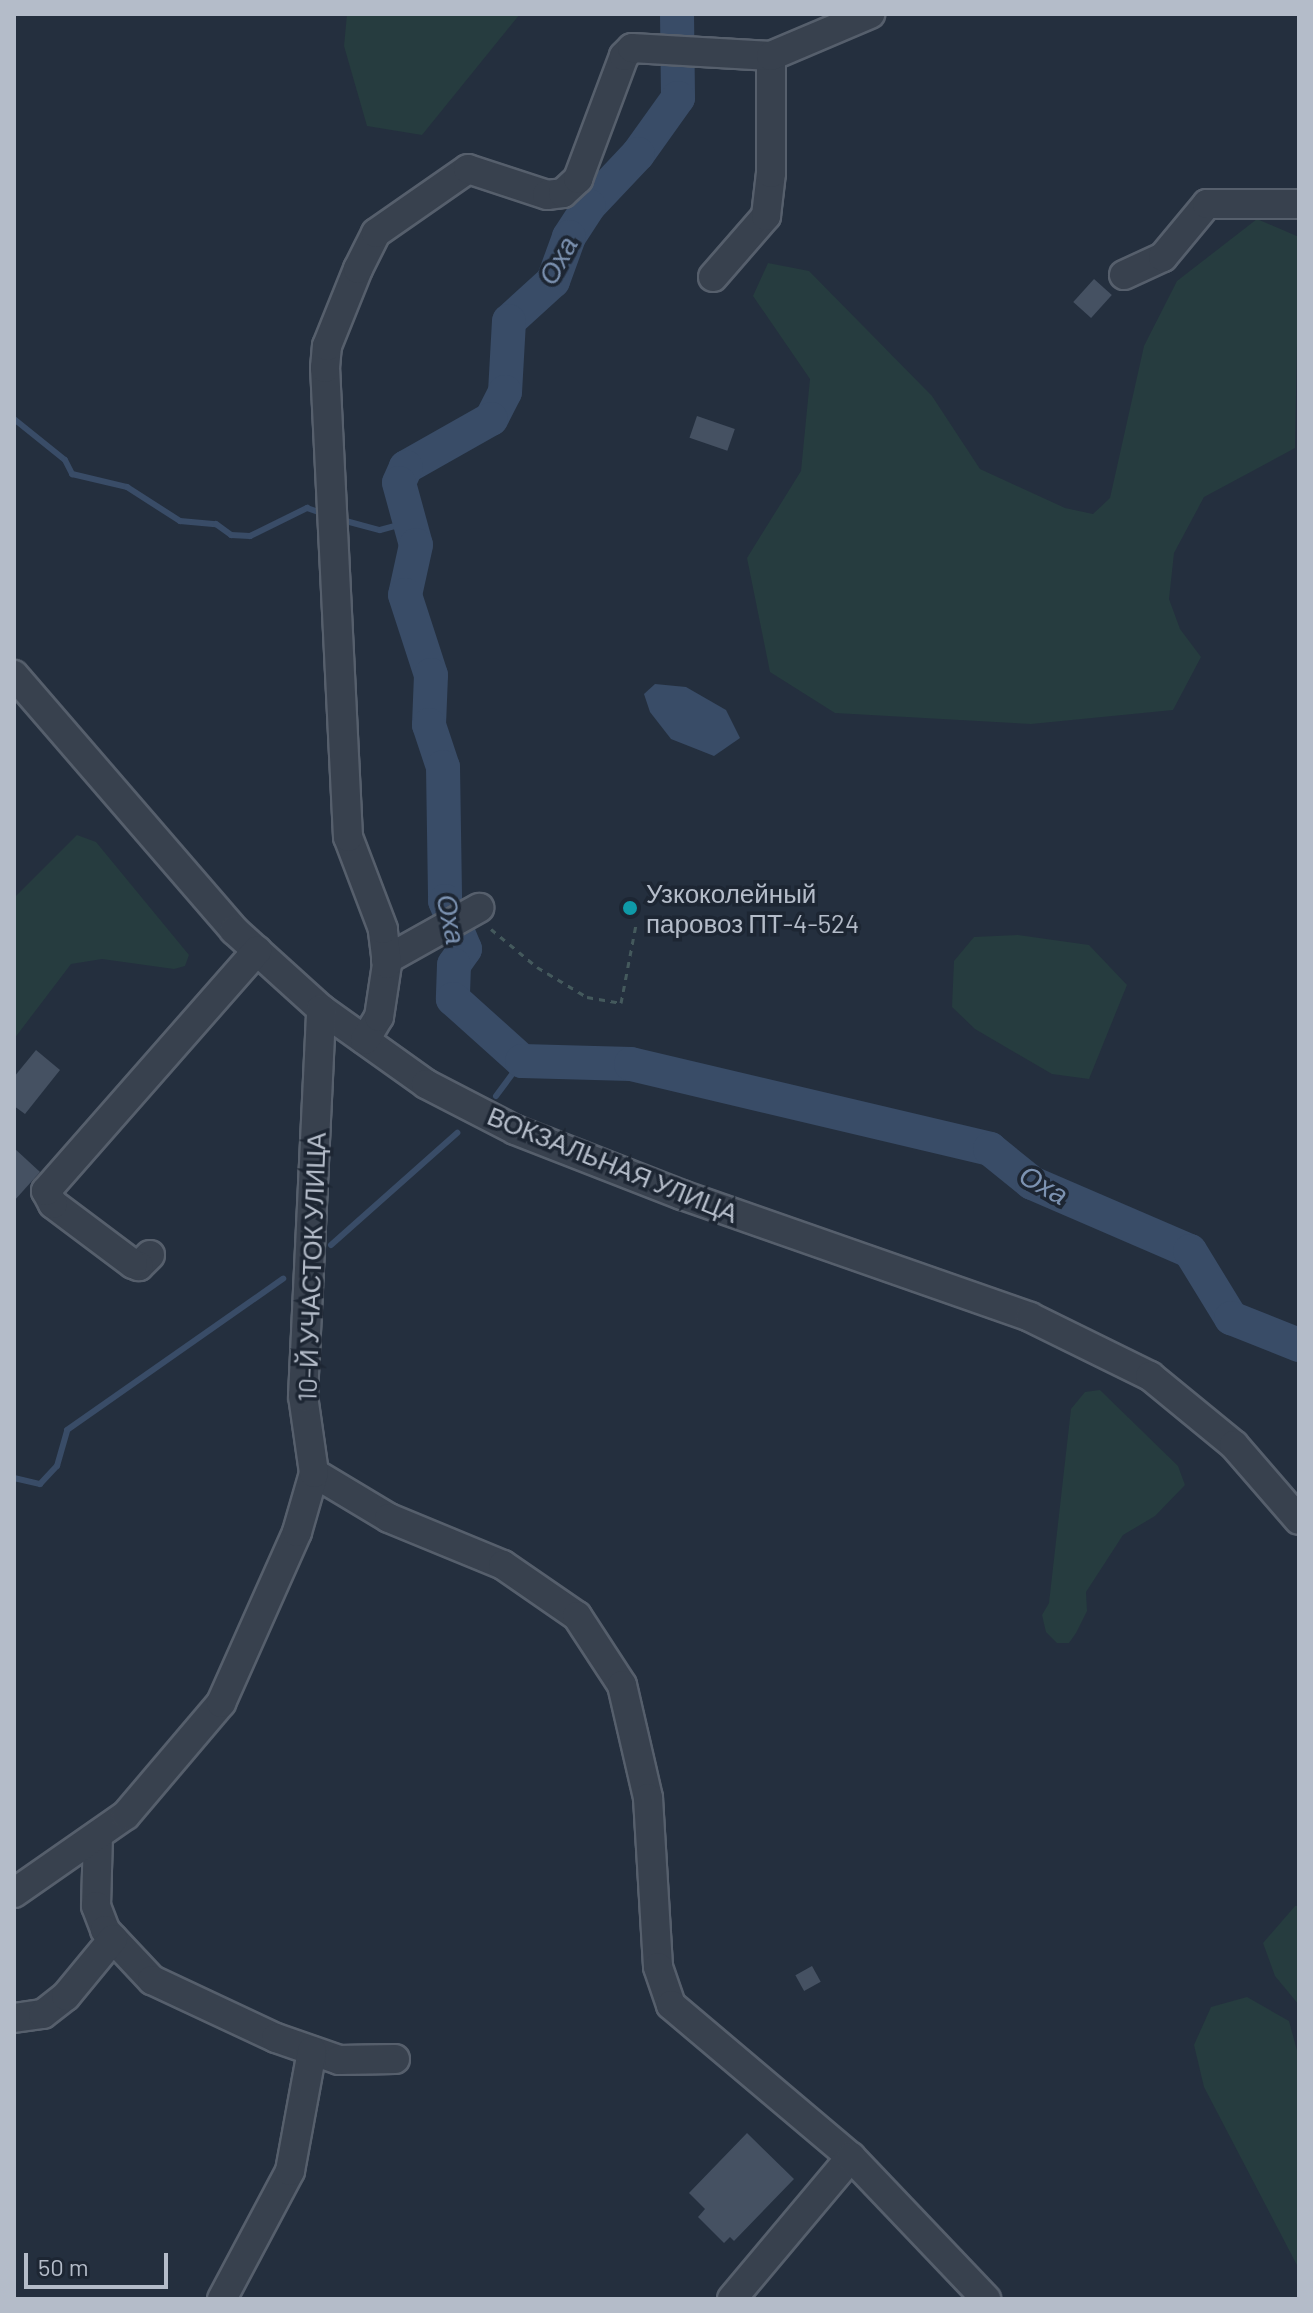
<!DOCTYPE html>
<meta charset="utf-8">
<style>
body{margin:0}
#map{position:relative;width:1313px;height:2313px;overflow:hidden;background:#242f3e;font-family:Barlow,sans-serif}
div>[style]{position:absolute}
.green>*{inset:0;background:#263c3f}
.water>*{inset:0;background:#394c67}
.stream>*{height:6px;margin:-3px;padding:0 3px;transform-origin:3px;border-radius:3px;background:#394c67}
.river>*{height:34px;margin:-17px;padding:0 17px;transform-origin:17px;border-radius:17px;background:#394c67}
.building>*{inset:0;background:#455162;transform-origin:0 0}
.path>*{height:3px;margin-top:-1.5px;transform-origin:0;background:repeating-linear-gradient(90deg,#44595c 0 6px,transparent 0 12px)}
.roads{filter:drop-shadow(2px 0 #565f6c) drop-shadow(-2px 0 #565f6c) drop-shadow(0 2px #565f6c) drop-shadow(0 -2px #565f6c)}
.minor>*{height:28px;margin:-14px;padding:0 14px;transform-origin:14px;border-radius:14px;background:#38414e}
.dots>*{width:22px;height:22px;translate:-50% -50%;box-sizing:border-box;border:4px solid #1d2633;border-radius:50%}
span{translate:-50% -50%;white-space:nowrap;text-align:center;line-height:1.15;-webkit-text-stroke:7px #1d2633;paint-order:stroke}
.poi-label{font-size:26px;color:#b4bcc9}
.left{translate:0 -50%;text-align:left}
.street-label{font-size:26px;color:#b4bcc9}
.water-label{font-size:28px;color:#7c92b1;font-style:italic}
.frame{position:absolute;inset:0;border:16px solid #b4bcc9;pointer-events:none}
.scale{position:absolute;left:24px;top:2253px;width:144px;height:36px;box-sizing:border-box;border:4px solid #b4bcc9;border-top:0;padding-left:10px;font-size:24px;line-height:28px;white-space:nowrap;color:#b4bcc9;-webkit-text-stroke:6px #1d2633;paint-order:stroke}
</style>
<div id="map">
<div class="green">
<div style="clip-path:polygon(347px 14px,520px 14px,422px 135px,367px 126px,344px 46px)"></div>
<div style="clip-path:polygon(1257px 219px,1299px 237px,1295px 448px,1204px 497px,1174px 553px,1169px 599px,1180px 629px,1201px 657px,1173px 710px,1031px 724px,835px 713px,770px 672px,747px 558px,801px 471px,810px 379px,753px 296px,768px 263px,809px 271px,932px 396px,980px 469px,1065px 508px,1093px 514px,1110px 498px,1144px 346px,1177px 281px)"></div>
<div style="clip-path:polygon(77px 835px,96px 842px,189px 955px,185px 966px,174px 969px,102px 959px,71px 964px,14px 1039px,14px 898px)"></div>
<div style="clip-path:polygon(1018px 935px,1089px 945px,1127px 985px,1089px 1079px,1052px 1074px,975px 1029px,952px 1007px,954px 961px,974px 937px)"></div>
<div style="clip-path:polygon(1100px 1390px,1178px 1466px,1185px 1485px,1155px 1516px,1123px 1535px,1086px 1592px,1087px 1611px,1076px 1633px,1069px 1643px,1057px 1643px,1046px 1632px,1042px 1615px,1049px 1603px,1071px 1409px,1085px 1392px)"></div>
<div style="clip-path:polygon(1295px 1906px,1299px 1906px,1299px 2005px,1275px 1976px,1263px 1943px)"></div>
<div style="clip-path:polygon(1247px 1997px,1289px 2021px,1299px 2058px,1299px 2269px,1204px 2087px,1194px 2045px,1211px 2007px)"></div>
</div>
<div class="water">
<div style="clip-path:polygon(655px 684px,686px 687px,726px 710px,740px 738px,714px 756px,671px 739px,650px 712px,644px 694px)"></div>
</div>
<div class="stream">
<div style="left:14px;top:419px;width:65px;rotate:38.8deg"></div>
<div style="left:65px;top:460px;width:16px;rotate:63deg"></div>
<div style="left:72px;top:474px;width:57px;rotate:13.3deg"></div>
<div style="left:127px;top:487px;width:63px;rotate:32.7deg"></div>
<div style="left:180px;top:521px;width:36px;rotate:5deg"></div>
<div style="left:216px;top:524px;width:19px;rotate:36deg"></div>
<div style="left:231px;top:535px;width:19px;rotate:3deg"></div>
<div style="left:250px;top:536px;width:64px;rotate:-26.2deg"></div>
<div style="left:307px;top:508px;width:18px;rotate:19deg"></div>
<div style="left:342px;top:520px;width:39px;rotate:15deg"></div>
<div style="left:380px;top:530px;width:31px;rotate:-15deg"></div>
<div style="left:496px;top:1096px;width:44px;rotate:-53.4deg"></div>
<div style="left:331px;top:1245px;width:169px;rotate:-41.6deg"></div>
<div style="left:14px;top:1478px;width:27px;rotate:13deg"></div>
<div style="left:40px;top:1484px;width:25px;rotate:-47deg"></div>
<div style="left:57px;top:1466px;width:37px;rotate:-74deg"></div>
<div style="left:67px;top:1430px;width:264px;rotate:-35deg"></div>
</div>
<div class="river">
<div style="left:677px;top:14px;width:84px;rotate:89.3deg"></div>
<div style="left:678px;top:98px;width:69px;rotate:125.5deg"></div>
<div style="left:638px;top:154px;width:71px;rotate:133.3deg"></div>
<div style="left:589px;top:206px;width:37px;rotate:123deg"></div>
<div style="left:569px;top:237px;width:47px;rotate:110deg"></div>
<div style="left:553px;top:281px;width:59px;rotate:137.7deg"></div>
<div style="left:509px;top:321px;width:71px;rotate:93.2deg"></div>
<div style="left:505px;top:392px;width:30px;rotate:117deg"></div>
<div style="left:491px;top:419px;width:98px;rotate:150.5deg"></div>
<div style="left:406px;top:467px;width:17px;rotate:114deg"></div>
<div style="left:399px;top:483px;width:64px;rotate:74.7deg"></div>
<div style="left:416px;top:545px;width:51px;rotate:102.4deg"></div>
<div style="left:405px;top:595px;width:84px;rotate:72deg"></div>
<div style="left:431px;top:675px;width:50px;rotate:92.3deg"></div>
<div style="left:429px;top:725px;width:44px;rotate:71.6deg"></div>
<div style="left:443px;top:767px;width:134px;rotate:89.1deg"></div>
<div style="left:445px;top:901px;width:52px;rotate:67.4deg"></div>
<div style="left:465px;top:949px;width:19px;rotate:125deg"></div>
<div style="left:454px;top:965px;width:34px;rotate:92deg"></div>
<div style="left:453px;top:999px;width:93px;rotate:41.9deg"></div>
<div style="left:522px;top:1061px;width:109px;rotate:1.6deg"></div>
<div style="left:631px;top:1064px;width:369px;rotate:13.3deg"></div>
<div style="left:990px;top:1149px;width:54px;rotate:39deg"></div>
<div style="left:1032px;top:1183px;width:172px;rotate:23.3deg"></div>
<div style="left:1190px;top:1251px;width:79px;rotate:58.5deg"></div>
<div style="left:1231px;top:1318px;width:73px;rotate:21.7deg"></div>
</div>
<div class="building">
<div style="left:1094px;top:279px;width:24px;height:31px;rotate:42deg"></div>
<div style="left:697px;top:416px;width:40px;height:23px;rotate:19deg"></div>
<div style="clip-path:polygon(36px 1050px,60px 1070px,25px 1114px,14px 1106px,14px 1077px)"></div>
<div style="clip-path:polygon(14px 1148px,40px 1172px,14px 1201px)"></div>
<div style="left:812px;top:1966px;width:18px;height:19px;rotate:61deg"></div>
<div style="clip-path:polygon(747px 2133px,794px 2179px,734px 2241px,730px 2237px,724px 2243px,698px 2217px,705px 2209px,689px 2193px)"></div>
</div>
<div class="path">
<div style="left:491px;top:929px;width:60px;rotate:39.6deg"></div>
<div style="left:537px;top:967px;width:58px;rotate:31deg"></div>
<div style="left:587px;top:997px;width:35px;rotate:10deg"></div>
<div style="left:621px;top:1003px;width:80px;rotate:-79.2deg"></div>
</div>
<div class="roads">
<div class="minor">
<div style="left:1124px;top:275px;width:43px;rotate:-24.8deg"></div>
<div style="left:1163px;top:257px;width:69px;rotate:-50.3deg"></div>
<div style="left:1207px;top:204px;width:92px"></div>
<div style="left:713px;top:277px;width:81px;rotate:-49deg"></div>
<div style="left:766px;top:216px;width:43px;rotate:-83.4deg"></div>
<div style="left:771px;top:173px;width:117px;rotate:-90deg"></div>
<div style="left:14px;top:675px;width:337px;rotate:49.2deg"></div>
<div style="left:234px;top:930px;width:118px;rotate:42.2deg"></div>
<div style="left:321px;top:1009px;width:129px;rotate:35.5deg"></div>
<div style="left:426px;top:1084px;width:100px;rotate:27.3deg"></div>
<div style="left:515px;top:1130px;width:179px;rotate:21.3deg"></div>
<div style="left:682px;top:1195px;width:369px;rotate:19.3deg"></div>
<div style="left:1030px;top:1317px;width:134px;rotate:26.2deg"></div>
<div style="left:1150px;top:1376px;width:109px;rotate:39.4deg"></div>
<div style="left:1234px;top:1445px;width:99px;rotate:49.1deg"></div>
<div style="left:386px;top:960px;width:107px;rotate:-29.2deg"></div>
<div style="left:365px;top:1040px;width:27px;rotate:-59deg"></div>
<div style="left:379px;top:1017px;width:54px;rotate:-81.4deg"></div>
<div style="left:387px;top:964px;width:35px;rotate:-97deg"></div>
<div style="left:383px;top:929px;width:98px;rotate:-110.8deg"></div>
<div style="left:348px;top:837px;width:470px;rotate:-92.8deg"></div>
<div style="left:325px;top:368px;width:22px;rotate:-85deg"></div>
<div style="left:327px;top:346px;width:83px;rotate:-68.1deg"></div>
<div style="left:358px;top:269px;width:40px;rotate:-63.4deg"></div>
<div style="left:376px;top:233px;width:112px;rotate:-34.8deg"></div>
<div style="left:468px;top:169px;width:83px;rotate:18.2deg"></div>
<div style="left:547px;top:195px;width:16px;rotate:-7deg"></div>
<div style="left:563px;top:193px;width:21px;rotate:-43deg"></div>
<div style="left:578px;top:179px;width:131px;rotate:-69.5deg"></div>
<div style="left:624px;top:56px;width:11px;rotate:-45deg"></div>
<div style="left:632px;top:48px;width:139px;rotate:3.3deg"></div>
<div style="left:771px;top:56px;width:108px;rotate:-23deg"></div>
<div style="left:150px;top:1255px;width:16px;rotate:135deg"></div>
<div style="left:139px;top:1266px;width:6px;rotate:-162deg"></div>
<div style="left:133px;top:1264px;width:100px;rotate:-143.1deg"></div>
<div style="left:53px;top:1204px;width:15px;rotate:-118deg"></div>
<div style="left:46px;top:1191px;width:320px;rotate:-48.7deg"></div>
<div style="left:314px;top:1473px;width:87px;rotate:31deg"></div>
<div style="left:389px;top:1518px;width:123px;rotate:22.4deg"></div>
<div style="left:503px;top:1565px;width:90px;rotate:34.6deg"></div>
<div style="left:577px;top:1616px;width:82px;rotate:56.9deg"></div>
<div style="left:622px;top:1685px;width:116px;rotate:77deg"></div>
<div style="left:648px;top:1798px;width:169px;rotate:86.6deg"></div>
<div style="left:658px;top:1967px;width:40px;rotate:71.1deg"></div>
<div style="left:671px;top:2005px;width:236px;rotate:40.2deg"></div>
<div style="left:851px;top:2157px;width:185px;rotate:130deg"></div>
<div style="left:98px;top:1835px;width:71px;rotate:91.6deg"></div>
<div style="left:96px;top:1906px;width:26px;rotate:69deg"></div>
<div style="left:105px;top:1930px;width:69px;rotate:46.8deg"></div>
<div style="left:152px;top:1980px;width:137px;rotate:25.1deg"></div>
<div style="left:276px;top:2038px;width:67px;rotate:19.2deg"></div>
<div style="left:339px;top:2060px;width:56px;rotate:-1deg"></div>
<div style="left:14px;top:1893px;width:136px;rotate:-34.9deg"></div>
<div style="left:126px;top:1815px;width:147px;rotate:-49.7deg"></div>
<div style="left:221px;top:1703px;width:187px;rotate:-66deg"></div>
<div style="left:297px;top:1532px;width:61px;rotate:-73.9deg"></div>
<div style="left:314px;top:1473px;width:78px;rotate:-98.1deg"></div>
<div style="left:303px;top:1396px;width:387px;rotate:-87.3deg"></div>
<div style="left:14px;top:2018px;width:29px;rotate:-8deg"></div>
<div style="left:43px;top:2014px;width:29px;rotate:-38deg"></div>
<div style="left:66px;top:1996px;width:74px;rotate:-50.5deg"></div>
<div style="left:851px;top:2157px;width:196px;rotate:46.4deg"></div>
<div style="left:222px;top:2299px;width:145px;rotate:-62deg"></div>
<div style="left:290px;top:2171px;width:122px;rotate:-79.6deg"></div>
</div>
</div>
<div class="dots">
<div style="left:630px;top:908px;background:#0f9aa8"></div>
</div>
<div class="poi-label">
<span class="left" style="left:646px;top:908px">Узкоколейный<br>паровоз ПТ-4-524</span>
</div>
<div class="street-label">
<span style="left:613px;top:1164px;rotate:22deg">ВОКЗАЛЬНАЯ УЛИЦА</span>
<span style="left:311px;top:1267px;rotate:-88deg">10-Й УЧАСТОК УЛИЦА</span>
</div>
<div class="water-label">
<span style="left:557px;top:260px;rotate:-61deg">Оха</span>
<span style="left:452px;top:919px;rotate:78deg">Оха</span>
<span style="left:1044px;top:1184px;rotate:29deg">Оха</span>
</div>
<div class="frame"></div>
<div class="scale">50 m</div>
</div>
